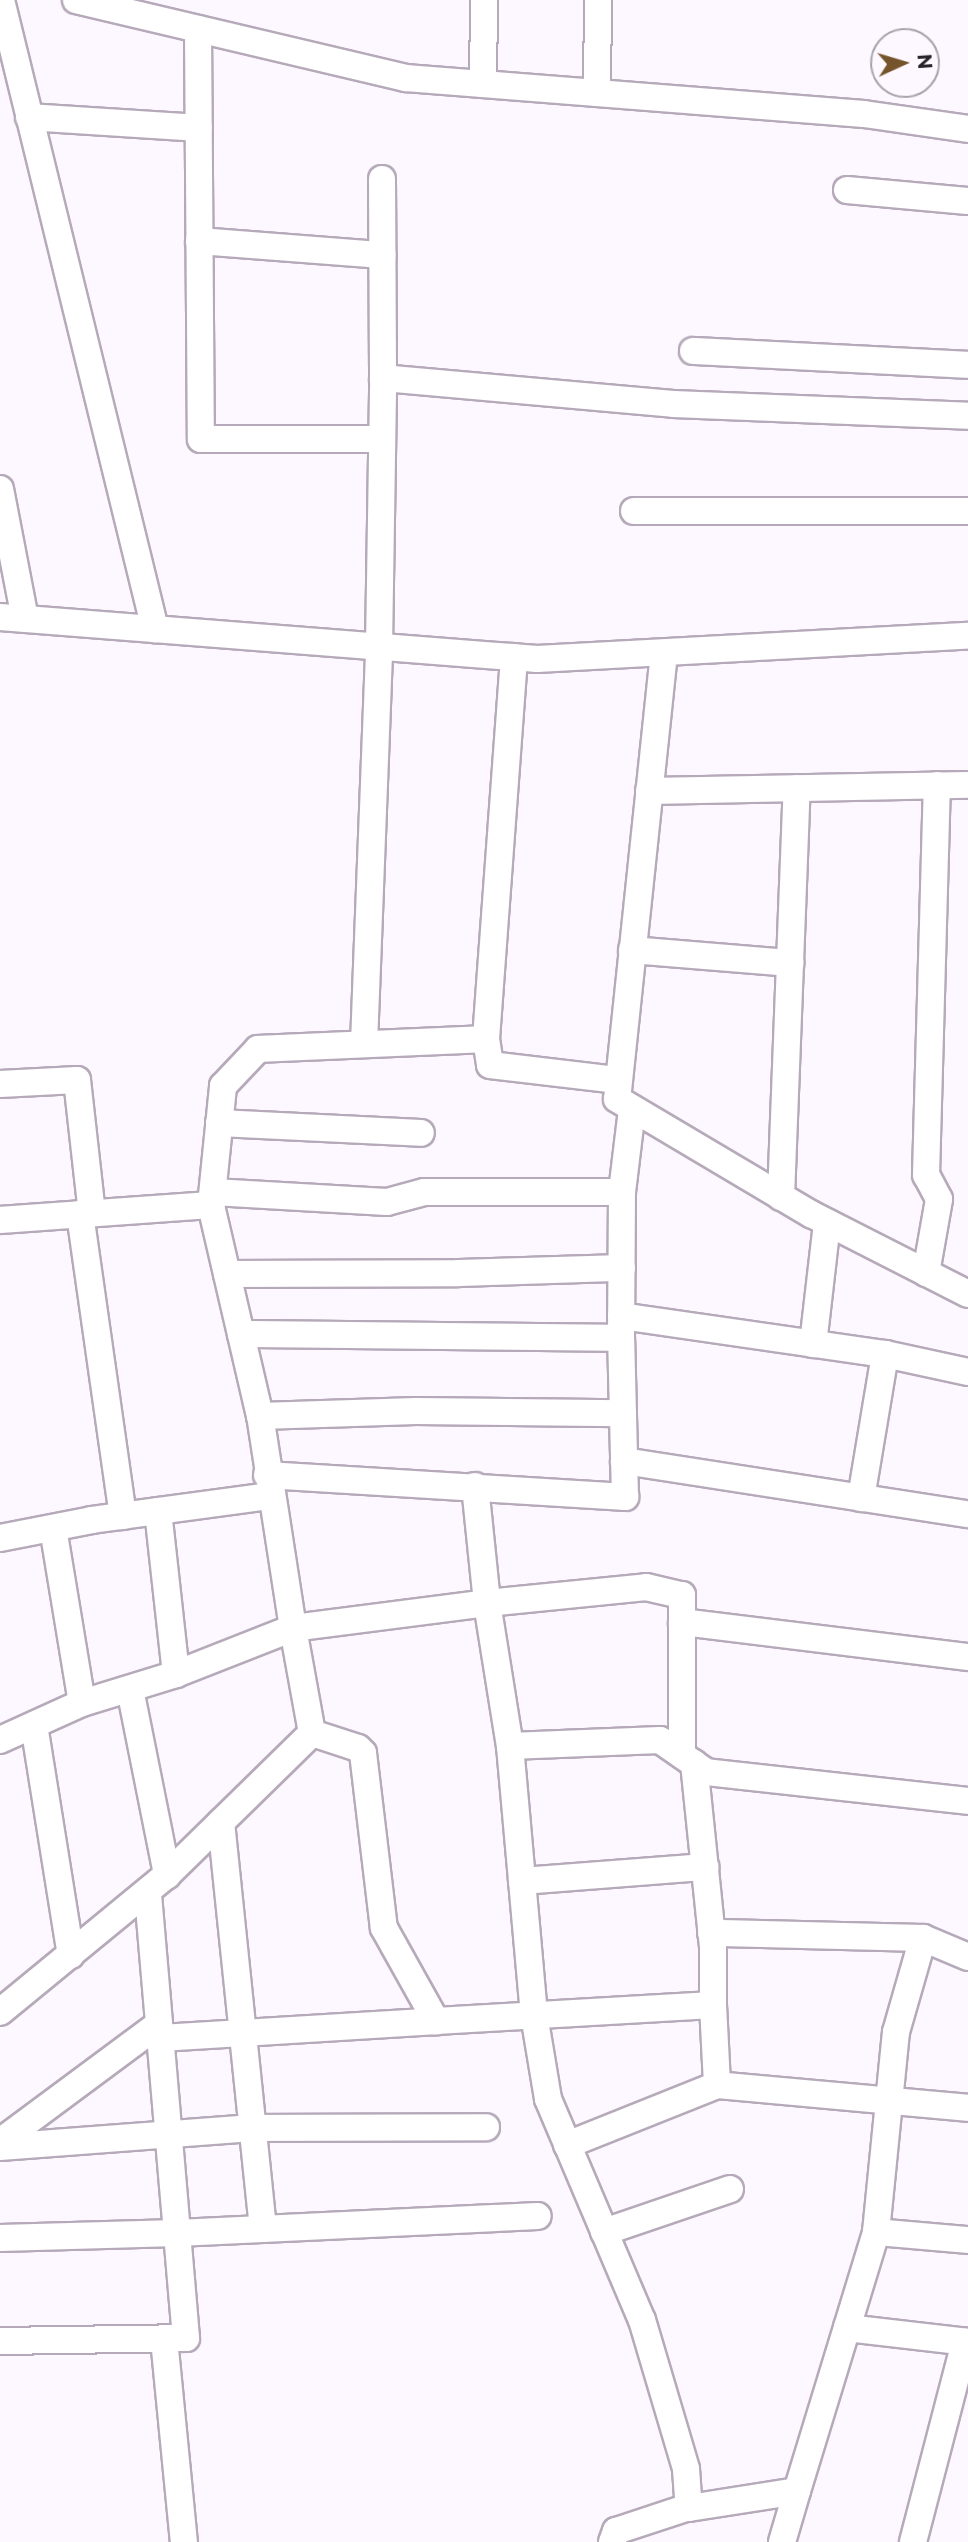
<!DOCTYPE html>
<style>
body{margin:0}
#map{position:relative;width:968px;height:2542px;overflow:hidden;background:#fdf8ff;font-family:Montserrat,sans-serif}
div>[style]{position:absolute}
.roads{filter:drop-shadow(2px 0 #b6aaba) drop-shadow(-2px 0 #b6aaba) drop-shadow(0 2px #b6aaba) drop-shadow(0 -2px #b6aaba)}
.minor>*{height:26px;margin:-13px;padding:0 13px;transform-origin:13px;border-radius:13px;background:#fff}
span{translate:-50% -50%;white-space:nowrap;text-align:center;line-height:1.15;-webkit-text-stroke:6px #fdf8ff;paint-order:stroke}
.north{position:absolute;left:870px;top:28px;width:70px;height:70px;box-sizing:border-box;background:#fdf8ff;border:2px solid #a8a3a9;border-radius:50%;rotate:86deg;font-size:19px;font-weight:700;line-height:28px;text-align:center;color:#282329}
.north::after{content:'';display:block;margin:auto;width:24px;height:32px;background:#75542b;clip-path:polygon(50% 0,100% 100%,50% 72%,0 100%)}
</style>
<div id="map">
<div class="roads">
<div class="minor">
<div style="left:1px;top:0;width:648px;rotate:76.24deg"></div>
<div style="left:76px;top:0;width:339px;rotate:13.3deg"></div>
<div style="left:406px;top:78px;width:459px;rotate:4.5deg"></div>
<div style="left:864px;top:114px;width:105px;rotate:8.2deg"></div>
<div style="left:198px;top:29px;width:410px;rotate:89.6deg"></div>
<div style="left:201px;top:439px;width:181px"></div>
<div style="left:483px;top:84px;width:84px;rotate:-89.3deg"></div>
<div style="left:597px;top:93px;width:93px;rotate:-89.4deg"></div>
<div style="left:29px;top:117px;width:170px;rotate:3.7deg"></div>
<div style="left:382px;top:179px;width:199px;rotate:89.7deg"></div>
<div style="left:847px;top:190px;width:121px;rotate:5.2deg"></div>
<div style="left:199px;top:241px;width:184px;rotate:4.4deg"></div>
<div style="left:693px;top:351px;width:275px;rotate:2.9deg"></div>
<div style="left:0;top:489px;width:132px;rotate:79.1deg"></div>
<div style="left:634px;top:511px;width:334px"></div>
<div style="left:0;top:617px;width:539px;rotate:4.47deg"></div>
<div style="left:537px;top:659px;width:432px;rotate:-3.1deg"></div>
<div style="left:664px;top:653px;width:448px;rotate:96deg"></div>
<div style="left:617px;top:1099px;width:226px;rotate:30.7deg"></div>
<div style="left:811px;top:1214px;width:176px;rotate:27deg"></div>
<div style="left:649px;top:791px;width:319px;rotate:-1.1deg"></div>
<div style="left:632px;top:950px;width:159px;rotate:4.7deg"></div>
<div style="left:486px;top:1039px;width:26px;rotate:81deg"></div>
<div style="left:490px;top:1065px;width:129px;rotate:6.7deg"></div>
<div style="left:364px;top:1044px;width:397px;rotate:-87.8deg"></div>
<div style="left:379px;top:647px;width:269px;rotate:-89.1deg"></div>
<div style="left:383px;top:378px;width:292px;rotate:5.1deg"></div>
<div style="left:674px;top:404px;width:294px;rotate:2.3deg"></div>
<div style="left:0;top:1084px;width:77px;rotate:-3deg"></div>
<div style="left:77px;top:1080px;width:134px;rotate:83.6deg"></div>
<div style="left:219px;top:1123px;width:202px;rotate:2.8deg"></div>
<div style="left:213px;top:1192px;width:174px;rotate:3.3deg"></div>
<div style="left:387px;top:1202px;width:38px;rotate:-15deg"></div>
<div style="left:424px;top:1192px;width:198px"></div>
<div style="left:622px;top:1192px;width:84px;rotate:-83.1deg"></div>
<div style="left:781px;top:1197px;width:409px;rotate:-87.8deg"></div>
<div style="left:80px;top:1214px;width:305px;rotate:81.9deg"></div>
<div style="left:0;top:1220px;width:212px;rotate:-4.1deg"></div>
<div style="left:926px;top:1273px;width:75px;rotate:-80deg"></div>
<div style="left:939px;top:1199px;width:27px;rotate:-118deg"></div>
<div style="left:926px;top:1175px;width:390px;rotate:-88.4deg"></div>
<div style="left:227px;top:1274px;width:232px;rotate:-0.2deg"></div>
<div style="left:459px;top:1273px;width:163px;rotate:-1.8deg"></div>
<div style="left:621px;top:1316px;width:267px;rotate:8.2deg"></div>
<div style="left:885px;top:1354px;width:85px;rotate:12.2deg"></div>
<div style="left:241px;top:1334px;width:380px;rotate:0.6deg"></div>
<div style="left:813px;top:1344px;width:122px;rotate:-83.4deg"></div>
<div style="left:260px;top:1416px;width:156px;rotate:-1.8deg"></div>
<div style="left:416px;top:1411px;width:207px;rotate:0.6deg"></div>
<div style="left:624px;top:1461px;width:348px;rotate:8.8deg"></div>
<div style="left:267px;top:1475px;width:359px;rotate:3.5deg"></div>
<div style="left:625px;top:1497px;width:159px;rotate:-91.4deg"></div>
<div style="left:621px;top:1338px;width:146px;rotate:-89.6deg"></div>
<div style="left:475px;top:1486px;width:118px;rotate:84.1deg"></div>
<div style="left:487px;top:1603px;width:160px;rotate:-5.7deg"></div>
<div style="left:646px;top:1587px;width:37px;rotate:13deg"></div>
<div style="left:682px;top:1595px;width:160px;rotate:90deg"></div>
<div style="left:861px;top:1498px;width:146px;rotate:-80.5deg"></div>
<div style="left:53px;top:1528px;width:177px;rotate:80.6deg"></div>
<div style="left:0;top:1538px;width:94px;rotate:-11.1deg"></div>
<div style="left:92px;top:1520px;width:180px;rotate:-7.7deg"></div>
<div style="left:682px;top:1622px;width:288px;rotate:7deg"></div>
<div style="left:176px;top:1674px;width:126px;rotate:-21.5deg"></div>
<div style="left:293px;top:1628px;width:215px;rotate:-98.8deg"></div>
<div style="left:260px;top:1416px;width:217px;rotate:-103.1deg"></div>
<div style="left:211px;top:1205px;width:120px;rotate:-84.2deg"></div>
<div style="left:223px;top:1086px;width:51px;rotate:-46.6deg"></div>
<div style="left:258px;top:1049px;width:228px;rotate:-2.5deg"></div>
<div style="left:486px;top:1039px;width:383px;rotate:-85.8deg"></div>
<div style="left:130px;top:1689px;width:190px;rotate:78.7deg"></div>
<div style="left:34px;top:1725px;width:233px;rotate:80.9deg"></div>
<div style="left:312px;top:1733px;width:48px;rotate:18.1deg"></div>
<div style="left:358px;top:1748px;width:7px;rotate:45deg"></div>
<div style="left:363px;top:1753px;width:176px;rotate:83.2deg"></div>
<div style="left:384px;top:1928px;width:107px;rotate:60.8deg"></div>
<div style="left:436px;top:2021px;width:277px;rotate:-3.3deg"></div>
<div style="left:713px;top:2005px;width:58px;rotate:-90deg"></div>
<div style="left:713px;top:1947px;width:185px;rotate:-95.9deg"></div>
<div style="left:0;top:1740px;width:90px;rotate:-24.3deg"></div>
<div style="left:82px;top:1703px;width:98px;rotate:-17.1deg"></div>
<div style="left:176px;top:1674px;width:164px;rotate:-96.3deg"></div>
<div style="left:510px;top:1746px;width:270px;rotate:84.9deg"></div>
<div style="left:534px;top:2015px;width:85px;rotate:80.5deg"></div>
<div style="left:548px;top:2099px;width:240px;rotate:67deg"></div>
<div style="left:642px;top:2320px;width:155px;rotate:73.5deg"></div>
<div style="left:686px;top:2469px;width:39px;rotate:86deg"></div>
<div style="left:689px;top:2508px;width:109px;rotate:-8.9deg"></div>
<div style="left:797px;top:2491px;width:271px;rotate:-73deg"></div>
<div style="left:876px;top:2232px;width:201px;rotate:-84.3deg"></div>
<div style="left:896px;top:2032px;width:98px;rotate:-74deg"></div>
<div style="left:923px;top:1938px;width:212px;rotate:-178.6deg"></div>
<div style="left:221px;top:1822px;width:409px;rotate:84.1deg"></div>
<div style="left:522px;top:1881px;width:184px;rotate:-4.4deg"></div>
<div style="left:923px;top:1938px;width:49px;rotate:22.9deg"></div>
<div style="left:713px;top:2005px;width:80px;rotate:87.1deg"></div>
<div style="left:0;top:2012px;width:216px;rotate:-39.4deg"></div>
<div style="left:167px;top:1875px;width:203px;rotate:-44.4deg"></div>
<div style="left:312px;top:1733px;width:107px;rotate:-100.3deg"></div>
<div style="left:293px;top:1628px;width:196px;rotate:-7.3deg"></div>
<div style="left:487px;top:1603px;width:145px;rotate:80.9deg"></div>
<div style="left:510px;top:1746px;width:150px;rotate:-2.3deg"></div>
<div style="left:660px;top:1740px;width:56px;rotate:34.8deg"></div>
<div style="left:706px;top:1772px;width:264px;rotate:6.3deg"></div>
<div style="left:161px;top:2038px;width:276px;rotate:-3.5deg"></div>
<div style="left:0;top:2142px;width:198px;rotate:-36.6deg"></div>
<div style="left:567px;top:2145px;width:162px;rotate:-21.8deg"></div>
<div style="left:717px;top:2085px;width:252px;rotate:5.2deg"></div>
<div style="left:0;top:2147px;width:253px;rotate:-4.3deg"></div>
<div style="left:252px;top:2128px;width:234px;rotate:-0.2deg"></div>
<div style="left:604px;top:2232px;width:133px;rotate:-18.8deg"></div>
<div style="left:876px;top:2232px;width:92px;rotate:5deg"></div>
<div style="left:0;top:2238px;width:177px;rotate:-1.6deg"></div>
<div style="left:177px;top:2233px;width:361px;rotate:-2.7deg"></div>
<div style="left:847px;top:2328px;width:122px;rotate:6.6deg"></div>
<div style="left:164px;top:2339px;width:204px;rotate:84.4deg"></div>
<div style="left:0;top:2341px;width:186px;rotate:-0.9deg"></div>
<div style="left:186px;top:2338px;width:448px;rotate:-94.9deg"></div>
<div style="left:612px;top:2542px;width:12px;rotate:-70deg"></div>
<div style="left:616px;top:2531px;width:77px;rotate:-18.2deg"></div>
<div style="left:782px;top:2542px;width:53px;rotate:-73.6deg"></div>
<div style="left:913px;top:2542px;width:207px;rotate:-75.4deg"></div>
</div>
</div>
<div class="north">N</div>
</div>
